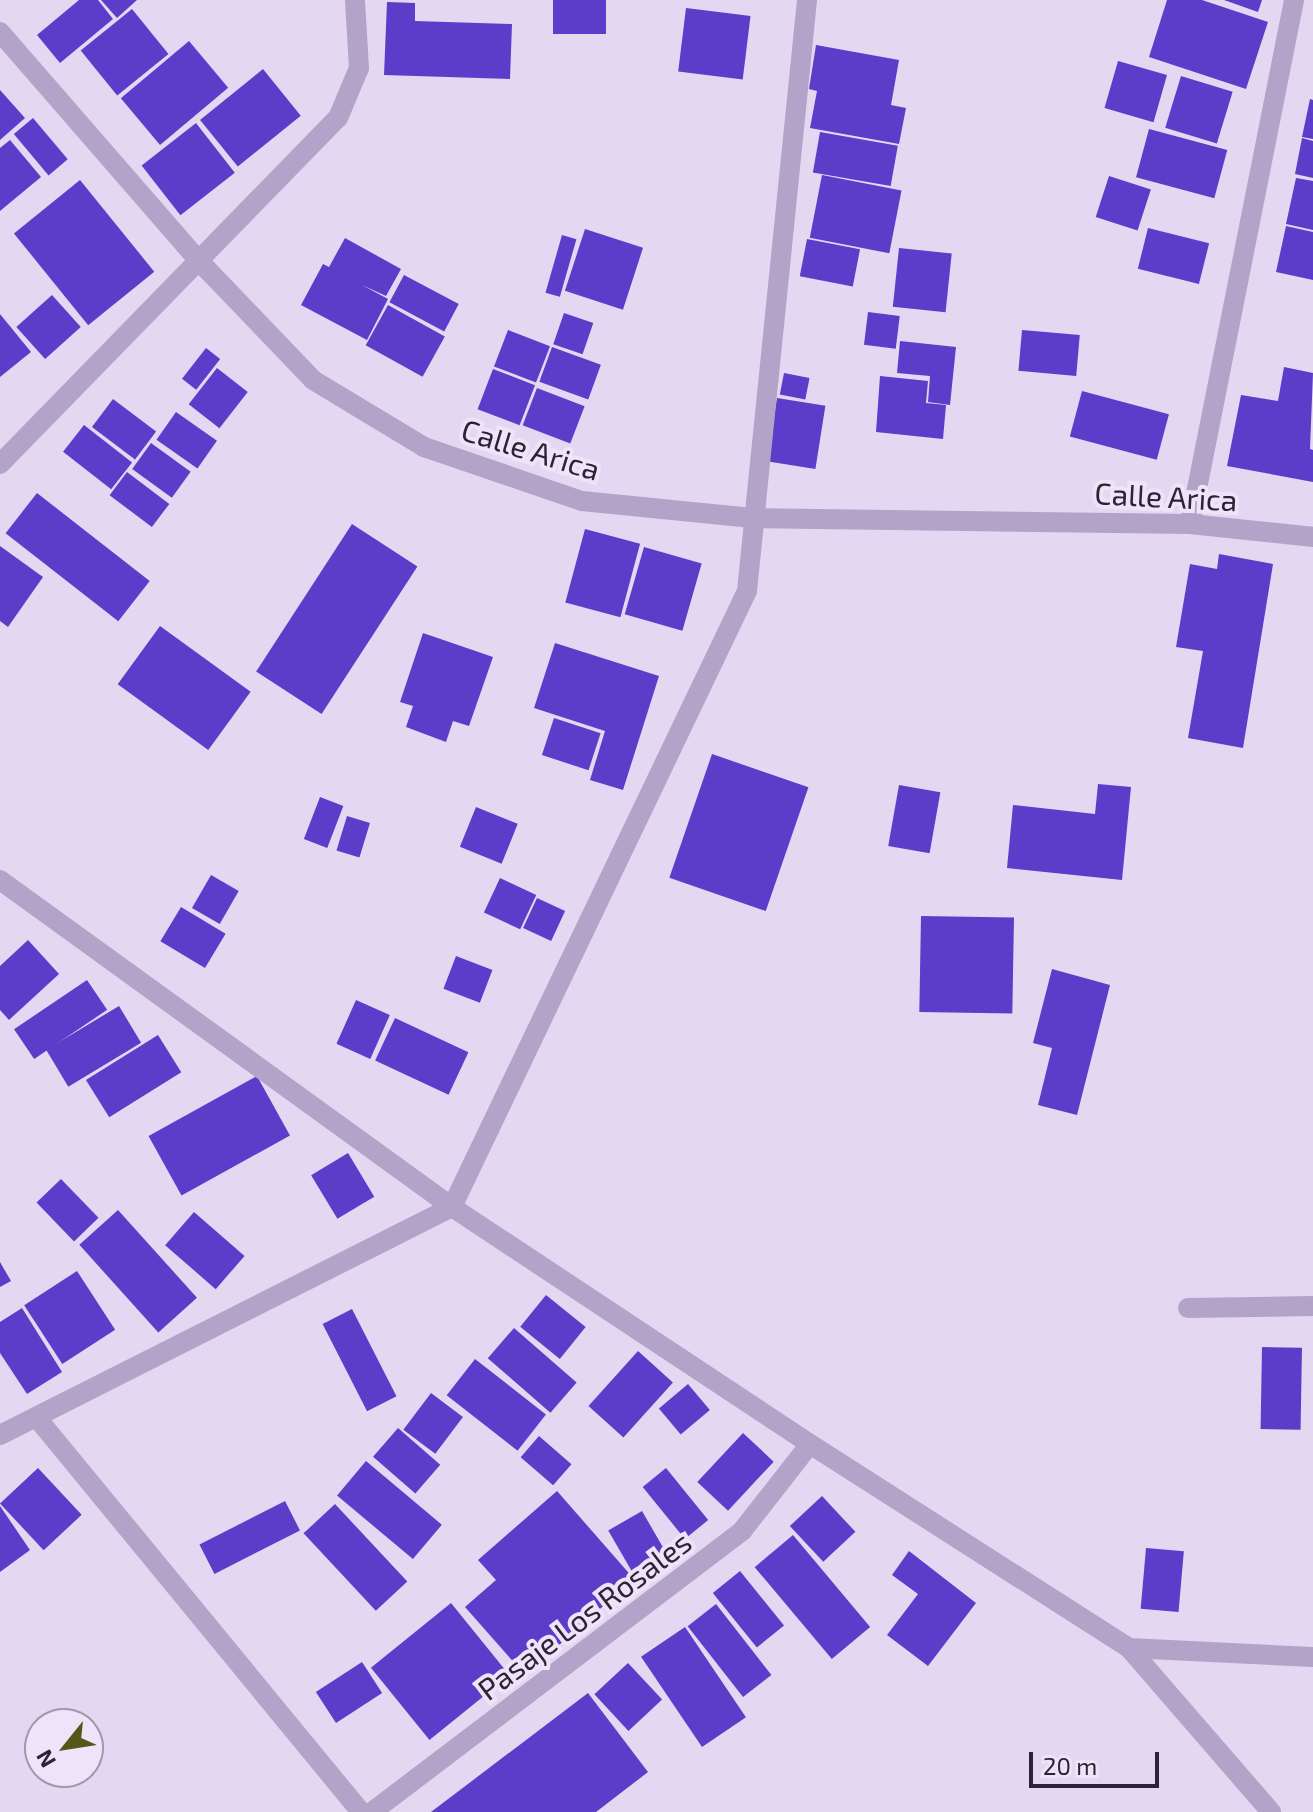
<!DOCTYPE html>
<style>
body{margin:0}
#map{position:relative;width:1313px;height:1812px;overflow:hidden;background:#e4d7f1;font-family:"Exo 2",sans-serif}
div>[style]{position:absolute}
.building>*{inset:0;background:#5b3dc9;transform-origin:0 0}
.minor>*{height:20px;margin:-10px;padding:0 10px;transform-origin:10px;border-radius:10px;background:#b3a3c9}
span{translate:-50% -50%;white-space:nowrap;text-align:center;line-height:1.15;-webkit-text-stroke:8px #eee3f9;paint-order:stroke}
.street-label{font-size:30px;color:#292534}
.north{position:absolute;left:24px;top:1708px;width:80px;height:80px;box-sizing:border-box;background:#eee3f9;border:2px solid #9f97aa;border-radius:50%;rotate:240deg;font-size:22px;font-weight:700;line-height:32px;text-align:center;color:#292534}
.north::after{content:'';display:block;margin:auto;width:28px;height:36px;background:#54561a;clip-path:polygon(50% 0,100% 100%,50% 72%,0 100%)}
.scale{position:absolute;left:1029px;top:1752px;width:130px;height:36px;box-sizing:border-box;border:4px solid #292534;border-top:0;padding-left:10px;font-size:24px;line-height:28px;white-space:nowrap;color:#292534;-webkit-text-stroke:6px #eee3f9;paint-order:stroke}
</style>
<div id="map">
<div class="building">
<div style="clip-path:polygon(79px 0,98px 0,113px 19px,60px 63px,37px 35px)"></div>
<div style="clip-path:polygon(101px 0,137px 0,117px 18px)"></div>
<div style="left:553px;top:0;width:53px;height:34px"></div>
<div style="clip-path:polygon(1167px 0,1202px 0,1268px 22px,1246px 89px,1149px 57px)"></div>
<div style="clip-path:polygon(1224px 0,1262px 0,1258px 12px)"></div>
<div style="clip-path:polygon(387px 2px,415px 3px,415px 21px,512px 24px,510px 79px,384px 75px)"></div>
<div style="left:686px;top:8px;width:65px;height:64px;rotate:7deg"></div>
<div style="left:132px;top:9px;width:58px;height:66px;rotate:51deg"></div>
<div style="left:189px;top:41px;width:61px;height:89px;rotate:50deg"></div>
<div style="clip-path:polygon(816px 45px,899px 60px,891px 105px,906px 108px,899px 144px,810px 128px,817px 91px,809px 89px)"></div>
<div style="left:1118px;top:61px;width:51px;height:49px;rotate:16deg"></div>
<div style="left:263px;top:69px;width:60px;height:81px;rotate:51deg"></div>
<div style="left:1181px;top:76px;width:54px;height:54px;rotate:17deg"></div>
<div style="clip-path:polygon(0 90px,25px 118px,0 140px)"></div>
<div style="clip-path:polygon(1310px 99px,1313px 100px,1313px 139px,1302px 137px)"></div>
<div style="left:33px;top:118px;width:54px;height:25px;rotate:50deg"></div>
<div style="left:196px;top:123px;width:63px;height:69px;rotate:52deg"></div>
<div style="left:1149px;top:129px;width:81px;height:50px;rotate:15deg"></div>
<div style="left:820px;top:132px;width:79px;height:41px;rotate:10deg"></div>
<div style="clip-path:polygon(1302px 138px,1313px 141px,1313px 178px,1295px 174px)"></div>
<div style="clip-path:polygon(10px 140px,41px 177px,0 211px,0 148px)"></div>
<div style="left:822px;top:175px;width:81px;height:64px;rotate:11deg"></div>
<div style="left:1109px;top:176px;width:44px;height:43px;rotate:18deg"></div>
<div style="clip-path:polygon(1296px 178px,1313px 181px,1313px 230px,1286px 224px)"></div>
<div style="left:80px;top:180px;width:118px;height:85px;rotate:51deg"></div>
<div style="clip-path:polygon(1286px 226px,1313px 232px,1313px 280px,1276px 272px)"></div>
<div style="left:1148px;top:228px;width:63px;height:42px;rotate:14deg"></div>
<div style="left:585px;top:229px;width:61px;height:65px;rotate:18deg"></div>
<div style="left:562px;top:235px;width:15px;height:60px;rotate:16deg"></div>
<div style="clip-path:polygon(345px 238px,401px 269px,386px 296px,362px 285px,388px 299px,367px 340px,301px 305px,323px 264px,329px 267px)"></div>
<div style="left:807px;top:239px;width:54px;height:38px;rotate:11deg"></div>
<div style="left:899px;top:248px;width:53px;height:59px;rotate:6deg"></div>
<div style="left:404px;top:275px;width:62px;height:31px;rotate:28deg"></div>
<div style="left:52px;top:295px;width:43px;height:48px;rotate:48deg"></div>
<div style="left:388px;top:305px;width:65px;height:46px;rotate:29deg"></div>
<div style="left:868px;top:312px;width:32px;height:33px;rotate:7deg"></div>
<div style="left:564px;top:313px;width:31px;height:33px;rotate:19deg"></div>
<div style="clip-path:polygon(0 314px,31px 352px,0 377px)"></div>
<div style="left:508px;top:330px;width:45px;height:39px;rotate:21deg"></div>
<div style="left:1022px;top:330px;width:58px;height:41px;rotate:5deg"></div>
<div style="clip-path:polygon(900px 341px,956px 347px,950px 405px,928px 402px,930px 376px,897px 373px)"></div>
<div style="left:552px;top:347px;width:52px;height:37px;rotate:20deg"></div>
<div style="left:206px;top:348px;width:18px;height:39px;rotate:38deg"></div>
<div style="clip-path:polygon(1284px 367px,1313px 373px,1310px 449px,1313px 450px,1313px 482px,1227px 466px,1241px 395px,1278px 401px)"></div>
<div style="left:217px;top:368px;width:39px;height:46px;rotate:38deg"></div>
<div style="left:493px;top:369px;width:45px;height:43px;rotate:21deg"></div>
<div style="left:784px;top:373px;width:26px;height:22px;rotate:11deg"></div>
<div style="clip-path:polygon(880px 376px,928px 381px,926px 403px,946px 405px,943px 439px,876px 432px)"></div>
<div style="left:537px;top:388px;width:51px;height:40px;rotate:21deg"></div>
<div style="left:1082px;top:391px;width:90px;height:47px;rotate:15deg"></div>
<div style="left:777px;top:398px;width:49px;height:64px;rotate:9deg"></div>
<div style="left:113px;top:399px;width:54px;height:35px;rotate:37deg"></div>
<div style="left:176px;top:412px;width:50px;height:34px;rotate:35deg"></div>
<div style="left:84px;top:425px;width:61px;height:34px;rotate:38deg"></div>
<div style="left:151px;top:443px;width:49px;height:32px;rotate:36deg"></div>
<div style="left:127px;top:472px;width:53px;height:29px;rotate:37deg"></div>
<div style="left:37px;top:493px;width:143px;height:51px;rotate:38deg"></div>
<div style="left:352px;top:524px;width:78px;height:176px;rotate:33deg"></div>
<div style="left:585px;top:529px;width:57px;height:76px;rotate:15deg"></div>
<div style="clip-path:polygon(0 546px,43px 577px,8px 627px,0 621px)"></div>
<div style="left:644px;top:547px;width:60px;height:70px;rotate:16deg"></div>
<div style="clip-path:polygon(1219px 554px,1273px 564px,1243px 748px,1188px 738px,1203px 651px,1176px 647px,1190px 564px,1217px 569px)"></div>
<div style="left:160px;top:626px;width:112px;height:72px;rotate:36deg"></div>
<div style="clip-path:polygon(423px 633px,493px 657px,469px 726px,453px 721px,446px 742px,406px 727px,413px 706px,400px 702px)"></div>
<div style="clip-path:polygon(555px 643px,659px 676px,623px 790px,590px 780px,605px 731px,534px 708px)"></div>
<div style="left:554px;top:718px;width:49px;height:39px;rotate:18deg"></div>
<div style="left:712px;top:754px;width:102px;height:131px;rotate:19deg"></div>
<div style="clip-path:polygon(1098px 784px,1131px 787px,1122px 880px,1007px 868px,1013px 805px,1095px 814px)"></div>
<div style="left:899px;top:785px;width:42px;height:62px;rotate:10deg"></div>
<div style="left:320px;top:797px;width:25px;height:45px;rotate:21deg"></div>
<div style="left:476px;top:807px;width:45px;height:43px;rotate:22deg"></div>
<div style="left:347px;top:816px;width:24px;height:36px;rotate:17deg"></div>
<div style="left:211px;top:875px;width:32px;height:38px;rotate:30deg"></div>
<div style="left:500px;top:878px;width:40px;height:38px;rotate:25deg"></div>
<div style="left:537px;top:898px;width:31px;height:33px;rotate:25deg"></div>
<div style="left:181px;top:907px;width:52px;height:40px;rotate:31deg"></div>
<div style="left:921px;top:916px;width:93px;height:96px;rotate:1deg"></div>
<div style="clip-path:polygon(28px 940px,59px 974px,9px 1020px,0 1010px,0 966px)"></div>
<div style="left:456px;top:956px;width:39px;height:35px;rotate:21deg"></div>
<div style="clip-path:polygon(1052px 969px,1110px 985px,1077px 1115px,1038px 1105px,1052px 1048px,1033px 1043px)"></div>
<div style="left:87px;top:980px;width:36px;height:88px;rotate:56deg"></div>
<div style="left:356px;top:1000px;width:37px;height:48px;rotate:24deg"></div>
<div style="left:119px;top:1006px;width:43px;height:85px;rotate:59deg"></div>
<div style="left:395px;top:1018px;width:81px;height:47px;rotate:25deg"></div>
<div style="left:158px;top:1035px;width:44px;height:85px;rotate:58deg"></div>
<div style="left:257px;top:1076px;width:68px;height:124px;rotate:61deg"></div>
<div style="left:348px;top:1153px;width:51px;height:43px;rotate:59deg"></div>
<div style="left:61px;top:1179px;width:54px;height:34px;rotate:46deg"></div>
<div style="left:118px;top:1210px;width:118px;height:52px;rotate:48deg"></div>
<div style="left:194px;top:1212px;width:67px;height:44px;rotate:41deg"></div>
<div style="clip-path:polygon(0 1262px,11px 1281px,0 1287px)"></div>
<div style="left:77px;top:1271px;width:70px;height:63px;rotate:57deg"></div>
<div style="left:546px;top:1295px;width:51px;height:41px;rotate:39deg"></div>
<div style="clip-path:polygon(22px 1308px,62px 1372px,27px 1394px,0 1353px,0 1322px)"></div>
<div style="left:352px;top:1309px;width:98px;height:33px;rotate:63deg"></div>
<div style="left:514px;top:1328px;width:83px;height:40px;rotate:41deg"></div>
<div style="left:1262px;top:1347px;width:40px;height:82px;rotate:1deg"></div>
<div style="left:638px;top:1351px;width:47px;height:74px;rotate:42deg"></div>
<div style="left:475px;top:1359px;width:90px;height:46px;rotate:38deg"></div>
<div style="left:688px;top:1384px;width:34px;height:38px;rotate:50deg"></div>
<div style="left:431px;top:1393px;width:40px;height:46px;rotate:37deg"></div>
<div style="left:398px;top:1428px;width:56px;height:38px;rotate:41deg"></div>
<div style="left:743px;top:1433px;width:42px;height:67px;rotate:43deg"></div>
<div style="left:539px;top:1436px;width:43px;height:28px;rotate:41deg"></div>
<div style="left:366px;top:1461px;width:99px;height:45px;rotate:40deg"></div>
<div style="left:38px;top:1468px;width:64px;height:52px;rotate:47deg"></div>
<div style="left:666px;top:1468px;width:67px;height:30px;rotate:51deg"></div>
<div style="clip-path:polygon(557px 1491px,634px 1579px,525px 1675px,465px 1607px,496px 1580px,478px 1560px)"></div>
<div style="left:822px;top:1496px;width:49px;height:44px;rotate:47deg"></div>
<div style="left:285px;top:1501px;width:33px;height:96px;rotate:63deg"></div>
<div style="left:335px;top:1504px;width:106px;height:43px;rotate:47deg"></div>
<div style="clip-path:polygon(0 1506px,30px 1550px,0 1572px)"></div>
<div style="left:642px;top:1511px;width:48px;height:39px;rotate:60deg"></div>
<div style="left:793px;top:1535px;width:120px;height:50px;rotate:50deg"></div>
<div style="left:1146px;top:1548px;width:38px;height:61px;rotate:5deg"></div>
<div style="clip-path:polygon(909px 1551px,976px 1603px,928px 1666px,887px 1635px,918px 1594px,892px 1575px)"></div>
<div style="left:740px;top:1571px;width:70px;height:35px;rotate:51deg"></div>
<div style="left:451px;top:1603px;width:93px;height:103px;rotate:51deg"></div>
<div style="left:716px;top:1604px;width:90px;height:36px;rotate:52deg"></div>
<div style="left:685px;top:1627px;width:109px;height:53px;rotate:56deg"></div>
<div style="left:362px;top:1662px;width:37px;height:55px;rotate:57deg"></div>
<div style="left:628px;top:1663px;width:50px;height:46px;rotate:47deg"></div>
<div style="clip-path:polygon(588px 1693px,648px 1772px,596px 1812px,431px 1812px)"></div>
</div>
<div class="minor">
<div style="left:0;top:32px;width:305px;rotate:49deg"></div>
<div style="left:200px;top:262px;width:163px;rotate:46.2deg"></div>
<div style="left:313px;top:380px;width:130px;rotate:31.1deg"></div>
<div style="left:424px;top:447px;width:167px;rotate:18.9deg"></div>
<div style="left:582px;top:501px;width:171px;rotate:5.7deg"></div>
<div style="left:752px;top:518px;width:438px;rotate:0.8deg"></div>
<div style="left:1190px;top:524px;width:124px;rotate:6deg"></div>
<div style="left:0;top:464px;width:484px;rotate:-45.7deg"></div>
<div style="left:338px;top:118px;width:54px;rotate:-67.2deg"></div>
<div style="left:359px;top:68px;width:68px;rotate:-93.4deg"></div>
<div style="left:1190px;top:524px;width:534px;rotate:-78.77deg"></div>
<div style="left:0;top:880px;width:558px;rotate:35.88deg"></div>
<div style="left:452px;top:1207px;width:429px;rotate:33.5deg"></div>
<div style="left:810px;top:1444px;width:379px;rotate:32.6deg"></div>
<div style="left:1129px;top:1648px;width:217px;rotate:49.1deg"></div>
<div style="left:1188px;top:1308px;width:125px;rotate:-0.9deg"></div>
<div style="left:37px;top:1418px;width:510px;rotate:50.57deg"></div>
<div style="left:0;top:1435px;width:506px;rotate:-26.77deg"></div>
<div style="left:452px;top:1207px;width:683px;rotate:-64.41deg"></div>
<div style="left:747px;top:591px;width:594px;rotate:-84.2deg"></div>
<div style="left:1129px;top:1648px;width:184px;rotate:2.8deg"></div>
<div style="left:372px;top:1812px;width:465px;rotate:-37.2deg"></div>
<div style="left:742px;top:1531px;width:110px;rotate:-52deg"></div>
</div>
<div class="street-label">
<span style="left:531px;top:449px;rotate:17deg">Calle Arica</span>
<span style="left:1166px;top:496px;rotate:3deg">Calle Arica</span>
<span style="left:584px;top:1615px;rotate:-37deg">Pasaje Los Rosales</span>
</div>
<div class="north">N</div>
<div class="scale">20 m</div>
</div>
